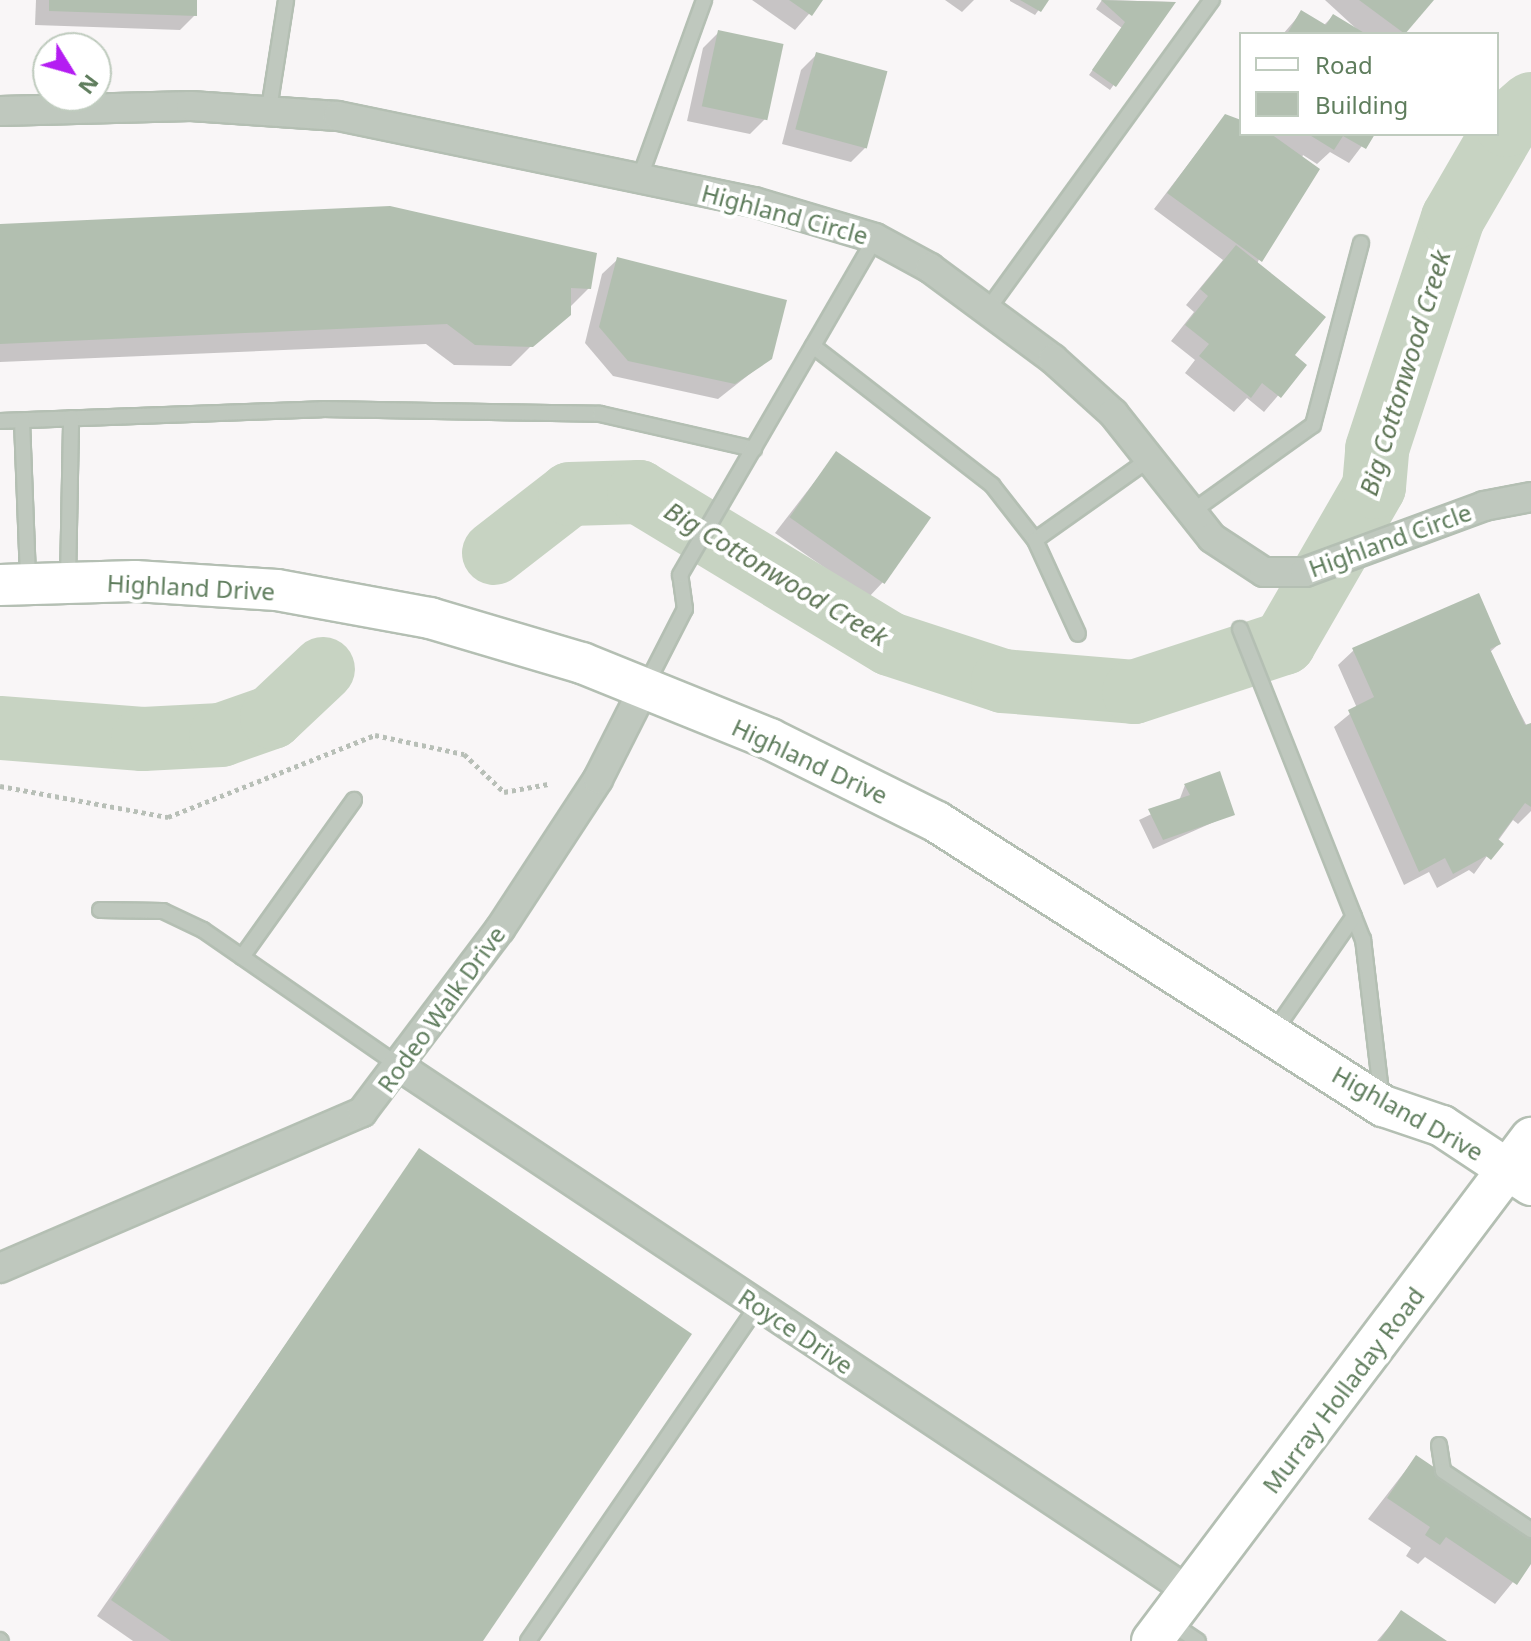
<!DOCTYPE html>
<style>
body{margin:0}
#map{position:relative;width:1531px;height:1641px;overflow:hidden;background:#f9f6f7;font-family:"Noto Sans",sans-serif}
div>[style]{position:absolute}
.shadow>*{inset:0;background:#0003}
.river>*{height:64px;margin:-32px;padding:0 32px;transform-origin:32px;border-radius:32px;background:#c7d3c2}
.building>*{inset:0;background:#b2bfb0;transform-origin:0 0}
.path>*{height:5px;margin-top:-2.5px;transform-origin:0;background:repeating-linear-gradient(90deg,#b8bfb7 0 4px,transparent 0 8px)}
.roads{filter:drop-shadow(2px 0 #b4bfb3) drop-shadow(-2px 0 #b4bfb3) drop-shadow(0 2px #b4bfb3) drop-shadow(0 -2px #b4bfb3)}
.lane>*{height:14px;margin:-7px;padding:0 7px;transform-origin:7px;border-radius:7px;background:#bfc8be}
.street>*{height:28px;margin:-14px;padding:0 14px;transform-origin:14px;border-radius:14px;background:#bfc8be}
.secondary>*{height:40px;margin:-20px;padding:0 20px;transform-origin:20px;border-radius:20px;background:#fff}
span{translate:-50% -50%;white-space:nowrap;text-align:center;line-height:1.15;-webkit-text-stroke:8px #fff;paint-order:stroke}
.street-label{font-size:24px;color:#5f7d5d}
.water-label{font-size:26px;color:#5f7657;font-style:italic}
.legend{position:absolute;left:1239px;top:32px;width:260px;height:104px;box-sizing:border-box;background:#fff;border:2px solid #bfcbbe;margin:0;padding:10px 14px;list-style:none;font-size:24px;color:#5f7d5d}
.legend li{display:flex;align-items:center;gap:16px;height:40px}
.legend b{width:40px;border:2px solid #bfcbbe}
.north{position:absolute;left:32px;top:32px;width:80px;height:80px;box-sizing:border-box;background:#fff;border:2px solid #bfcbbe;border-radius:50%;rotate:127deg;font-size:22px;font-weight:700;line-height:32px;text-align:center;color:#5f7d5d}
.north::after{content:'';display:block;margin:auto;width:28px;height:36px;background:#b41df2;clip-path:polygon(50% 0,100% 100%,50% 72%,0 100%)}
</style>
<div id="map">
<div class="shadow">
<div style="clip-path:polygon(36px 0,195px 0,195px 15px,180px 30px,35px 25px)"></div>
<div style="clip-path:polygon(752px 0,821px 0,795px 30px)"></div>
<div style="clip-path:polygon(945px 0,974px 0,962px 12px)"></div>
<div style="clip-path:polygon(1046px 0,1035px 15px,1010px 1px,1010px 0)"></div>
<div style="clip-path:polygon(1102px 0,1173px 2px,1110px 90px,1089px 75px,1122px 28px,1096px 9px)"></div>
<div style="clip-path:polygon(1325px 0,1431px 0,1402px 34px,1362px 34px)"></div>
<div style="clip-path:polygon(1302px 12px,1323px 26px,1333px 16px,1362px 34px,1283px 34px)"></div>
<div style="clip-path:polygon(719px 32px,765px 119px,750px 134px,687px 121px,703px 48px)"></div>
<div style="clip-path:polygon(817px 54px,866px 147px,851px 162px,782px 144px,801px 70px)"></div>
<div style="clip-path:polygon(1225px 116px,1241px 121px,1241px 134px,1371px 134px,1349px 163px,1330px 152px,1317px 164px,1303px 155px,1257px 264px,1292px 356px,1304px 365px,1264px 412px,1247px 398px,1234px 412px,1185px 373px,1195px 360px,1171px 341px,1194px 312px,1186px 305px,1223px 260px,1154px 209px)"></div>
<div style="clip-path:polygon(0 226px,589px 288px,511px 366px,454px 365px,426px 344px,0 362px)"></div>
<div style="clip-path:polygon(618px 259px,770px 358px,718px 399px,613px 376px,585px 343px,602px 274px)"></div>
<div style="clip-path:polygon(836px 454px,883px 582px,868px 598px,775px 533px)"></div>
<div style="clip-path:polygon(1499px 644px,1489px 653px,1531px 734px,1531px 811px,1518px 824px,1513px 820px,1474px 874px,1469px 870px,1437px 888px,1429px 872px,1404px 885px,1334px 727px,1357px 708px,1338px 665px,1354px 650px)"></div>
<div style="clip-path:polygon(1185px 785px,1232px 814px,1153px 849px,1139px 820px,1179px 801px)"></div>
<div style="clip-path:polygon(420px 1151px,480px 1641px,133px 1641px,97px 1616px)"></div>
<div style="clip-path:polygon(1416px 1457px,1531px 1560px,1495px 1604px,1425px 1557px,1418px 1564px,1406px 1556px,1411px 1548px,1368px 1519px)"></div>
<div style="clip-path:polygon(1401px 1613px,1443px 1641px,1377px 1641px)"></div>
</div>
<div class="river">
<div style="left:494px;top:553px;width:96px;rotate:-37.8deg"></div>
<div style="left:570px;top:494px;width:69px;rotate:-1.7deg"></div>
<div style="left:639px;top:492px;width:293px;rotate:31.2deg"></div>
<div style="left:890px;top:644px;width:119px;rotate:18.1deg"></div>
<div style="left:1003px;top:681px;width:131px;rotate:4.8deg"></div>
<div style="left:1134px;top:692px;width:158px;rotate:-18.1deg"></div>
<div style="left:1284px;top:643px;width:180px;rotate:-60deg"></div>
<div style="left:1374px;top:487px;width:38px;rotate:-85deg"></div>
<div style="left:1377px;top:449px;width:243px;rotate:-71.8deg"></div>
<div style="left:1453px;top:218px;width:108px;rotate:-59.9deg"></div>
<div style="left:1507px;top:125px;width:32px;rotate:-41deg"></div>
<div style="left:0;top:728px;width:143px;rotate:4.4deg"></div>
<div style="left:143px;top:739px;width:78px;rotate:-2.9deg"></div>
<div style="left:221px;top:735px;width:54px;rotate:-19.4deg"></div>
<div style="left:272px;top:717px;width:70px;rotate:-43.3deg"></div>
</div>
<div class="building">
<div style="clip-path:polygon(49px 0,197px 0,197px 16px,49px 11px)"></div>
<div style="clip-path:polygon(789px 0,823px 0,812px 16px)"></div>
<div style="clip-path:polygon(1020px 0,1049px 0,1041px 12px)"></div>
<div style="clip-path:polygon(1101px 0,1176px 2px,1116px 87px,1092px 70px,1125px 22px)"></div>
<div style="clip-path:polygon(1359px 0,1434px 0,1405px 34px)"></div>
<div style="clip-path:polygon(1301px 10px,1326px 25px,1333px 14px,1366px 34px,1287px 34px)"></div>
<div style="left:718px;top:30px;width:67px;height:78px;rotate:12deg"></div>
<div style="left:816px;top:52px;width:74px;height:80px;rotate:15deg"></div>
<div style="clip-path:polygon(1225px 114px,1241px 120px,1241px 134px,1271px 134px,1320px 169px,1262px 262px,1167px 193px)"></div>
<div style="clip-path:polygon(1308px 134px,1375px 134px,1366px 149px,1343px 136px,1334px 150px)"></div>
<div style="clip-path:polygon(390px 206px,597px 253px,591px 289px,571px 288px,571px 315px,533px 347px,475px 345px,447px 324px,0 344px,0 224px)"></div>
<div style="clip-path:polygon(1236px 245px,1326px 317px,1295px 355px,1307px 365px,1281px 398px,1262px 383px,1251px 398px,1199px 356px,1209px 344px,1185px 325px,1208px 296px,1200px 289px)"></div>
<div style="clip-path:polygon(617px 257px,787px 300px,772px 359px,735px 384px,628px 361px,599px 327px)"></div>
<div style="left:836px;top:451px;width:116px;height:81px;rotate:35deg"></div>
<div style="clip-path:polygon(1479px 593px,1501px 644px,1490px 649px,1525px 725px,1531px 723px,1531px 807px,1525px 803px,1498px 839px,1504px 844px,1491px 860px,1486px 856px,1453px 874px,1445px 858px,1419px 872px,1348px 710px,1374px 697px,1352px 648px)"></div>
<div style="clip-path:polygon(1220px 771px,1235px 815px,1163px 840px,1148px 809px,1190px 795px,1184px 784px)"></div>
<div style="clip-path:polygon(419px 1148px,692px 1334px,483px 1641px,171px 1641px,111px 1600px)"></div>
<div style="clip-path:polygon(1416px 1455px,1531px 1533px,1531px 1564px,1517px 1585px,1446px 1537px,1440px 1545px,1425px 1535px,1430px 1527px,1387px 1498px)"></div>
<div style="clip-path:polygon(1401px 1610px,1447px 1641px,1379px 1641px)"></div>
</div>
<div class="path">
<div style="left:0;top:786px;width:171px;rotate:10.5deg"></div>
<div style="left:168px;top:817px;width:223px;rotate:-21.6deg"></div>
<div style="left:375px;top:735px;width:91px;rotate:12.1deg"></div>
<div style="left:464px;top:754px;width:55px;rotate:43.5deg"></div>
<div style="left:504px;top:792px;width:45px;rotate:-10.3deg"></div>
</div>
<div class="roads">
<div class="lane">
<div style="left:269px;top:109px;width:110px;rotate:-81.1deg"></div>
<div style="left:640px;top:177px;width:188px;rotate:-70.1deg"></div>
<div style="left:988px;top:309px;width:382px;rotate:-54.1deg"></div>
<div style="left:813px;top:346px;width:227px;rotate:37.8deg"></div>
<div style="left:992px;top:485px;width:70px;rotate:52deg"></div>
<div style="left:1035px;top:540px;width:142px;rotate:-35.3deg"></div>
<div style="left:0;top:421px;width:322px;rotate:-2.1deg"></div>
<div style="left:322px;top:409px;width:278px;rotate:1deg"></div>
<div style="left:600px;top:414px;width:158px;rotate:12.8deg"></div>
<div style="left:22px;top:421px;width:159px;rotate:87.8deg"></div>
<div style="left:1190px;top:513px;width:151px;rotate:-35.6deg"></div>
<div style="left:1313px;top:425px;width:188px;rotate:-75.2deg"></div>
<div style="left:1035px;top:540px;width:103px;rotate:65.4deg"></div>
<div style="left:68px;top:581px;width:163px;rotate:-88.9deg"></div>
<div style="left:1240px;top:629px;width:334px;rotate:68.4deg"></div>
<div style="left:1363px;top:939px;width:162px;rotate:83.3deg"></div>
<div style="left:645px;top:687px;width:88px;rotate:-62.9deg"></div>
<div style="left:685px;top:609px;width:34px;rotate:-98deg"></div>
<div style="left:680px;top:575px;width:389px;rotate:-59.9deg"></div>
<div style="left:100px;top:910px;width:63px;rotate:0.9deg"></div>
<div style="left:163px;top:911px;width:44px;rotate:25.4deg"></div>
<div style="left:203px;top:930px;width:242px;rotate:34.7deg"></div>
<div style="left:242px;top:957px;width:193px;rotate:-54.5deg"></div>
<div style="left:1273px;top:1033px;width:142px;rotate:-55.3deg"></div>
<div style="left:1439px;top:1445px;width:26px;rotate:81deg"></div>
<div style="left:1443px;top:1471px;width:106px;rotate:33.8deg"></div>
<div style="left:1168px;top:1621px;width:36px;rotate:34deg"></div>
<div style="left:0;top:1640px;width:1px;rotate:45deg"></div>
<div style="left:528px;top:1641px;width:406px;rotate:-55.6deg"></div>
</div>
<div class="street">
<div style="left:0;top:111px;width:191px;rotate:-1.5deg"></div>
<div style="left:191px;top:106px;width:147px;rotate:3.9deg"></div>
<div style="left:338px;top:116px;width:425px;rotate:11.7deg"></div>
<div style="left:754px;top:202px;width:126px;rotate:16.6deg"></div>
<div style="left:875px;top:238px;width:63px;rotate:28.6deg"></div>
<div style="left:930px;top:268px;width:153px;rotate:36.5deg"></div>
<div style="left:1053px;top:359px;width:81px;rotate:42deg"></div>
<div style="left:1113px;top:413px;width:159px;rotate:51.6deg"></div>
<div style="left:1212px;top:538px;width:62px;rotate:33.2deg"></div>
<div style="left:1264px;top:572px;width:41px"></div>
<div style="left:1305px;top:572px;width:191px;rotate:-20.2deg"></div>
<div style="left:1484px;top:506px;width:48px;rotate:-10.8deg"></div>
<div style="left:402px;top:1068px;width:946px;rotate:33.62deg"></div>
<div style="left:0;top:1268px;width:394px;rotate:-23.3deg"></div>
<div style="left:362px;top:1112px;width:229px;rotate:-53deg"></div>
<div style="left:500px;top:929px;width:179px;rotate:-56.8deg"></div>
<div style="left:598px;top:779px;width:102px;rotate:-63.2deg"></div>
</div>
<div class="secondary">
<div style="left:0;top:585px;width:135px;rotate:-1.7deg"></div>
<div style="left:135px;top:581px;width:142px;rotate:3.6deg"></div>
<div style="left:277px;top:590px;width:156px;rotate:10.4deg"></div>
<div style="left:430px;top:618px;width:159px;rotate:16.5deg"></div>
<div style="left:582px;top:663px;width:203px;rotate:22deg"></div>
<div style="left:770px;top:739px;width:186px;rotate:26.4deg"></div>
<div style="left:937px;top:822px;width:529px;rotate:32.49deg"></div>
<div style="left:1383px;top:1106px;width:62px;rotate:18.7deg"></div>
<div style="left:1442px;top:1126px;width:107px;rotate:33.5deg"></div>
<div style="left:1152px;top:1641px;width:630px;rotate:-53deg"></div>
</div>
</div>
<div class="street-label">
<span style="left:785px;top:214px;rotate:15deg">Highland Circle</span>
<span style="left:1390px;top:540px;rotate:-20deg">Highland Circle</span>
<span style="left:191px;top:587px;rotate:3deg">Highland Drive</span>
<span style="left:810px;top:761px;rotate:25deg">Highland Drive</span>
<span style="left:441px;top:1009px;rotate:-54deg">Rodeo Walk Drive</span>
<span style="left:1408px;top:1113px;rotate:29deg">Highland Drive</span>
<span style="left:796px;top:1331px;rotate:34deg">Royce Drive</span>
<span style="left:1343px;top:1390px;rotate:-53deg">Murray Holladay Road</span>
</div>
<div class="water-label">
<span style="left:1405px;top:373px;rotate:-73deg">Big Cottonwood Creek</span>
<span style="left:776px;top:574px;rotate:31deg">Big Cottonwood Creek</span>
</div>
<ul class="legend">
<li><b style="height:10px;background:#fff"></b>Road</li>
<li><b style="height:22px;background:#b2bfb0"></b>Building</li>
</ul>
<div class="north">N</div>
</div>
